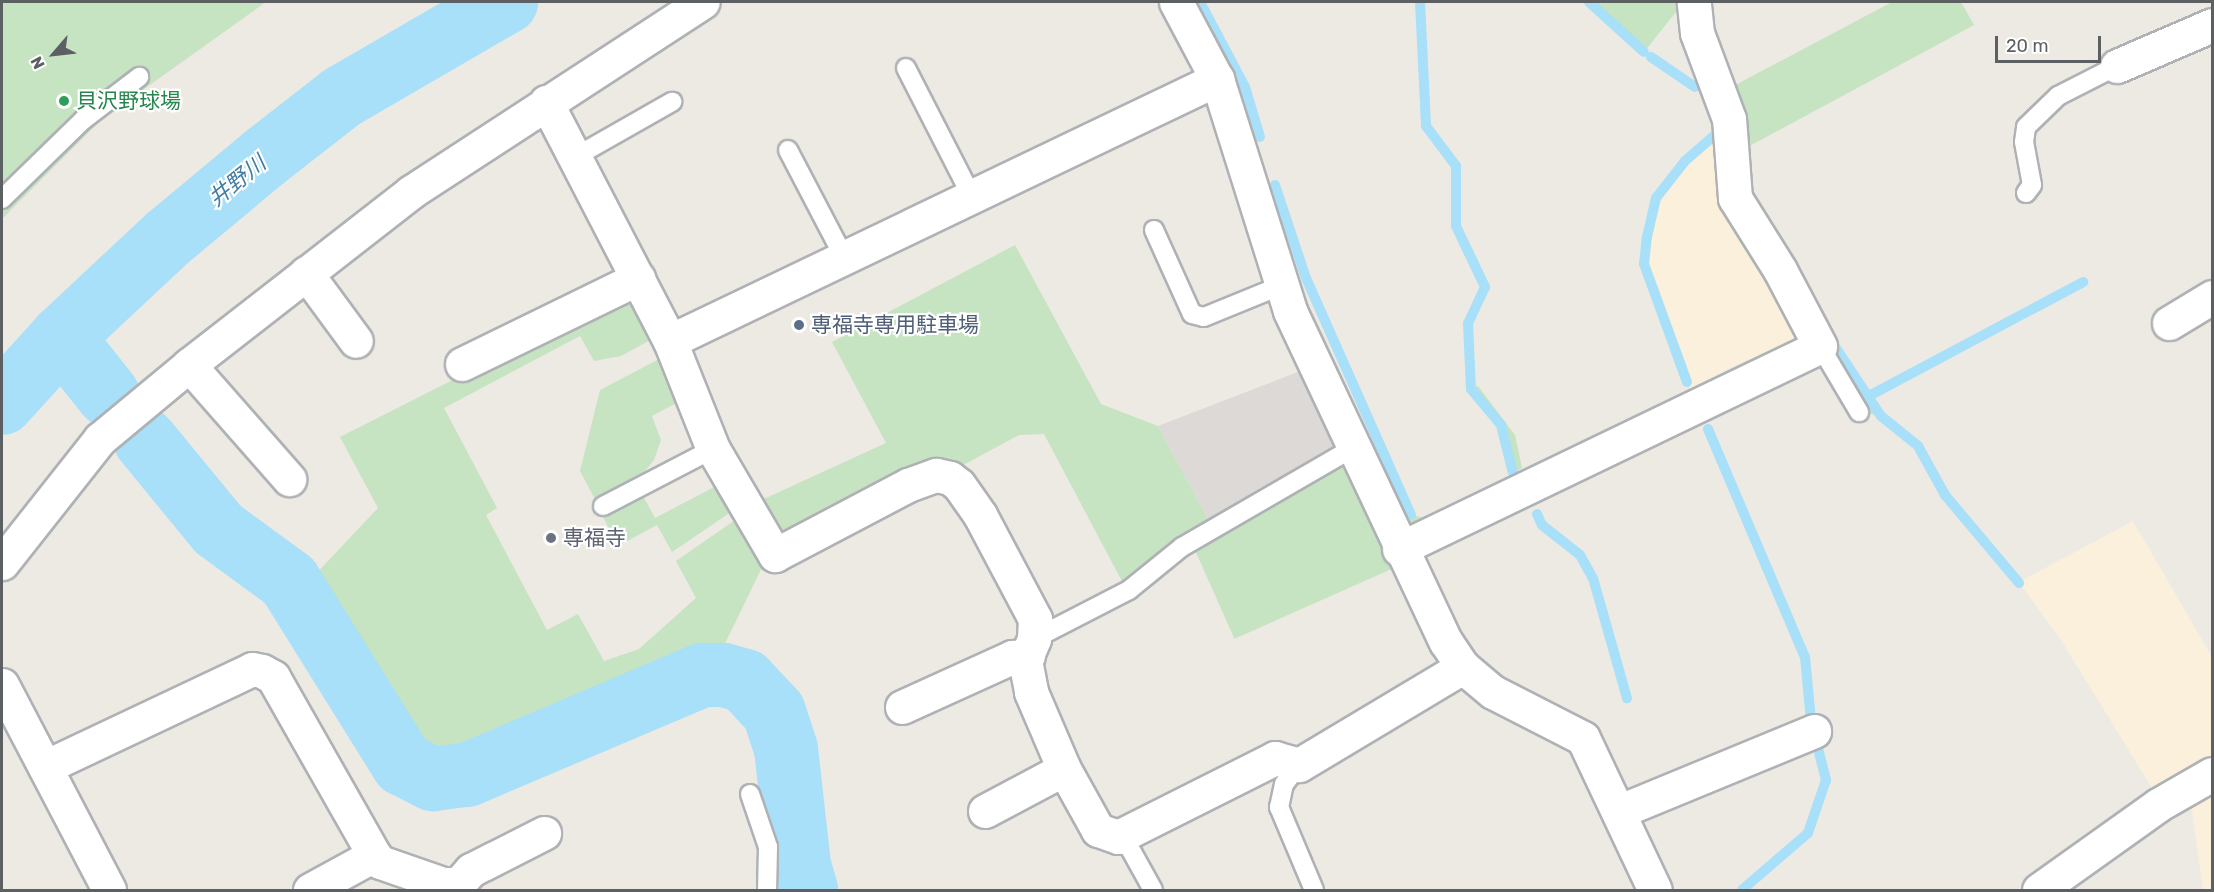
<!DOCTYPE html>
<meta charset="utf-8">
<style>
body{margin:0}
#map{position:relative;width:2214px;height:892px;overflow:hidden;background:#edeae4;font-family:Rubik,"Noto Sans JP",sans-serif}
div>[style]{position:absolute}
.commercial>*{inset:0;background:#fbf0db}
.industrial>*{inset:0;background:#dcd9d6}
.green>*{inset:0;background:#c6e3c2;transform-origin:0 0}
.stream>*{height:10px;margin:-5px;padding:0 5px;transform-origin:5px;border-radius:5px;background:#a8dff9}
.river>*{height:64px;margin:-32px;padding:0 32px;transform-origin:32px;border-radius:32px;background:#a8dff9}
.roads{filter:drop-shadow(2px 0 #afb2b5) drop-shadow(-2px 0 #afb2b5) drop-shadow(0 2px #afb2b5) drop-shadow(0 -2px #afb2b5)}
.lane>*{height:18px;margin:-9px;padding:0 9px;transform-origin:9px;border-radius:9px;background:#fff}
.street>*{height:33px;margin:-16.5px;padding:0 16.5px;transform-origin:16.5px;border-radius:16.5px;background:#fff}
.dots>*{width:16px;height:16px;translate:-50% -50%;box-sizing:border-box;border:3px solid #fff;border-radius:50%}
span{translate:-50% -50%;white-space:nowrap;text-align:center;line-height:1.15;-webkit-text-stroke:4.5px #fff;paint-order:stroke}
.leisure-label{font-size:21px;color:#27864d}
.left{translate:0 -50%;text-align:left}
.service-label{font-size:21px;color:#4e5e75}
.worship-label{font-size:21px;color:#5b616d}
.water-label{font-size:22px;color:#437ca2;font-style:italic}
.frame{position:absolute;inset:0;border:3px solid #5c6063;pointer-events:none}
.north{position:absolute;left:24px;top:24px;width:60px;height:60px;-webkit-text-stroke:4px #fff;paint-order:stroke;rotate:242deg;font-size:16px;font-weight:700;line-height:24px;text-align:center;color:#5c6063}
.north::after{content:'';display:block;margin:auto;width:21px;height:27px;background:#5c6063;clip-path:polygon(50% 0,100% 100%,50% 72%,0 100%)}
.scale{position:absolute;left:1995px;top:36px;width:106px;height:27px;box-sizing:border-box;border:3px solid #5c6063;border-top:0;padding-left:8px;font-size:18px;line-height:21px;white-space:nowrap;color:#5c6063;-webkit-text-stroke:4px #fff;paint-order:stroke}
</style>
<div id="map">
<div class="commercial">
<div style="clip-path:polygon(1715px 135px,1808px 335px,1736px 365px,1691px 389px,1644px 264px,1647px 237px,1656px 198px,1685px 161px)"></div>
<div style="clip-path:polygon(2133px 521px,2212px 657px,2212px 759px,2185px 778px,2152px 788px,2061px 640px,2019px 582px)"></div>
<div style="clip-path:polygon(2212px 791px,2212px 890px,2203px 890px,2191px 804px)"></div>
</div>
<div class="industrial">
<div style="clip-path:polygon(1303px 370px,1338px 444px,1335px 452px,1211px 525px,1158px 426px)"></div>
</div>
<div class="green">
<div style="clip-path:polygon(2px 2px,266px 2px,102px 119px,2px 219px)"></div>
<div style="clip-path:polygon(1589px 2px,1684px 2px,1644px 52px)"></div>
<div style="clip-path:polygon(1892px 2px,1961px 2px,1974px 25px,1744px 149px,1746px 191px,1784px 251px,1840px 360px,1881px 416px,1867px 413px,1740px 198px,1724px 91px)"></div>
<div style="clip-path:polygon(1015px 245px,1101px 404px,1158px 426px,1211px 525px,1125px 587px,1044px 434px,1019px 435px,954px 470px,785px 544px,755px 503px,886px 443px,832px 342px)"></div>
<div style="clip-path:polygon(629px 291px,654px 338px,621px 356px,594px 361px,580px 336px,444px 408px,497px 508px,486px 515px,547px 630px,578px 614px,604px 661px,639px 649px,696px 598px,676px 561px,738px 518px,766px 559px,719px 656px,686px 663px,457px 760px,432px 755px,416px 745px,401px 726px,310px 580px,378px 508px,340px 437px)"></div>
<div style="clip-path:polygon(663px 357px,680px 401px,652px 416px,661px 440px,654px 460px,636px 482px,596px 501px,580px 471px,600px 390px)"></div>
<div style="clip-path:polygon(1478px 386px,1515px 435px,1522px 468px,1513px 473px,1507px 438px,1501px 425px,1471px 389px)"></div>
<div style="clip-path:polygon(1378px 439px,1411px 514px,1423px 518px,1414px 524px,1401px 518px,1366px 446px)"></div>
<div style="left:1344px;top:462px;width:117px;height:172px;rotate:66deg"></div>
<div style="clip-path:polygon(718px 485px,734px 510px,672px 552px,657px 525px,618px 546px,602px 515px,642px 494px,655px 518px)"></div>
</div>
<div class="stream">
<div style="left:1200px;top:2px;width:96px;rotate:62.1deg"></div>
<div style="left:1245px;top:87px;width:52px;rotate:73.3deg"></div>
<div style="left:1420px;top:2px;width:124px;rotate:87.2deg"></div>
<div style="left:1426px;top:126px;width:50px;rotate:53.1deg"></div>
<div style="left:1456px;top:166px;width:60px;rotate:90deg"></div>
<div style="left:1456px;top:226px;width:68px;rotate:64.6deg"></div>
<div style="left:1485px;top:287px;width:40px;rotate:115deg"></div>
<div style="left:1468px;top:323px;width:66px;rotate:87.4deg"></div>
<div style="left:1471px;top:389px;width:47px;rotate:50.2deg"></div>
<div style="left:1501px;top:425px;width:49px;rotate:76deg"></div>
<div style="left:1589px;top:2px;width:74px;rotate:42.3deg"></div>
<div style="left:1651px;top:57px;width:53px;rotate:34.3deg"></div>
<div style="left:1275px;top:185px;width:98px;rotate:71.6deg"></div>
<div style="left:1306px;top:278px;width:259px;rotate:66.1deg"></div>
<div style="left:1830px;top:339px;width:92px;rotate:56.5deg"></div>
<div style="left:1881px;top:416px;width:48px;rotate:39deg"></div>
<div style="left:1918px;top:446px;width:56px;rotate:61.1deg"></div>
<div style="left:1945px;top:495px;width:115px;rotate:49.9deg"></div>
<div style="left:1687px;top:382px;width:126px;rotate:-110deg"></div>
<div style="left:1644px;top:264px;width:27px;rotate:-84deg"></div>
<div style="left:1647px;top:237px;width:40px;rotate:-77deg"></div>
<div style="left:1656px;top:198px;width:47px;rotate:-51.9deg"></div>
<div style="left:1685px;top:161px;width:40px;rotate:-41deg"></div>
<div style="left:1867px;top:397px;width:245px;rotate:-28deg"></div>
<div style="left:1708px;top:429px;width:248px;rotate:67deg"></div>
<div style="left:1805px;top:657px;width:64px;rotate:84.6deg"></div>
<div style="left:1811px;top:721px;width:61px;rotate:75.7deg"></div>
<div style="left:1826px;top:780px;width:56px;rotate:108.8deg"></div>
<div style="left:1808px;top:833px;width:87px;rotate:139.2deg"></div>
<div style="left:1537px;top:514px;width:12px;rotate:66deg"></div>
<div style="left:1542px;top:525px;width:48px;rotate:38.3deg"></div>
<div style="left:1580px;top:555px;width:26px;rotate:61deg"></div>
<div style="left:1593px;top:578px;width:125px;rotate:74.2deg"></div>
</div>
<div class="river">
<div style="left:62px;top:337px;width:74px;rotate:51.6deg"></div>
<div style="left:2px;top:403px;width:89px;rotate:-47.7deg"></div>
<div style="left:62px;top:337px;width:146px;rotate:-43.1deg"></div>
<div style="left:169px;top:237px;width:125px;rotate:-39.8deg"></div>
<div style="left:265px;top:157px;width:98px;rotate:-37.9deg"></div>
<div style="left:342px;top:97px;width:190px;rotate:-30.1deg"></div>
<div style="left:145px;top:440px;width:115px;rotate:50.6deg"></div>
<div style="left:218px;top:529px;width:88px;rotate:36.2deg"></div>
<div style="left:289px;top:581px;width:216px;rotate:58.1deg"></div>
<div style="left:403px;top:764px;width:34px;rotate:27deg"></div>
<div style="left:433px;top:779px;width:34px;rotate:-7deg"></div>
<div style="left:467px;top:775px;width:256px;rotate:-23deg"></div>
<div style="left:703px;top:675px;width:21px"></div>
<div style="left:724px;top:675px;width:22px;rotate:16deg"></div>
<div style="left:745px;top:681px;width:42px;rotate:46.9deg"></div>
<div style="left:774px;top:712px;width:39px;rotate:72deg"></div>
<div style="left:786px;top:749px;width:117px;rotate:83.6deg"></div>
<div style="left:799px;top:865px;width:26px;rotate:74deg"></div>
</div>
<div class="roads">
<div class="lane">
<div style="left:906px;top:68px;width:147px;rotate:62.9deg"></div>
<div style="left:788px;top:150px;width:123px;rotate:62.4deg"></div>
<div style="left:575px;top:157px;width:112px;rotate:-29.6deg"></div>
<div style="left:2026px;top:193px;width:10px;rotate:-53deg"></div>
<div style="left:2032px;top:185px;width:44px;rotate:-100.5deg"></div>
<div style="left:2024px;top:142px;width:15px;rotate:-82deg"></div>
<div style="left:2026px;top:127px;width:45px;rotate:-44.1deg"></div>
<div style="left:2058px;top:96px;width:66px;rotate:-27deg"></div>
<div style="left:2px;top:199px;width:113px;rotate:-44.3deg"></div>
<div style="left:83px;top:120px;width:71px;rotate:-37.5deg"></div>
<div style="left:1154px;top:230px;width:92px;rotate:65.7deg"></div>
<div style="left:1192px;top:314px;width:12px;rotate:14deg"></div>
<div style="left:1204px;top:317px;width:82px;rotate:-22.2deg"></div>
<div style="left:1820px;top:346px;width:77px;rotate:59.4deg"></div>
<div style="left:603px;top:506px;width:124px;rotate:-27.4deg"></div>
<div style="left:1034px;top:639px;width:107px;rotate:-27.3deg"></div>
<div style="left:1129px;top:590px;width:68px;rotate:-39.1deg"></div>
<div style="left:1182px;top:547px;width:198px;rotate:-30.1deg"></div>
<div style="left:1299px;top:765px;width:24px;rotate:128deg"></div>
<div style="left:1284px;top:784px;width:24px;rotate:102deg"></div>
<div style="left:1279px;top:807px;width:90px;rotate:67.1deg"></div>
<div style="left:750px;top:794px;width:56px;rotate:71.2deg"></div>
<div style="left:768px;top:847px;width:43px;rotate:91.3deg"></div>
<div style="left:1122px;top:834px;width:64px;rotate:61deg"></div>
</div>
<div class="street">
<div style="left:1176px;top:2px;width:87px;rotate:62deg"></div>
<div style="left:1217px;top:79px;width:243px;rotate:72.5deg"></div>
<div style="left:1290px;top:311px;width:366px;rotate:64.8deg"></div>
<div style="left:1446px;top:642px;width:30px;rotate:56deg"></div>
<div style="left:1463px;top:667px;width:39px;rotate:40deg"></div>
<div style="left:1493px;top:692px;width:101px;rotate:27.1deg"></div>
<div style="left:1583px;top:738px;width:168px;rotate:64.7deg"></div>
<div style="left:2117px;top:66px;width:103px;rotate:-23.3deg"></div>
<div style="left:546px;top:102px;width:269px;rotate:62.6deg"></div>
<div style="left:670px;top:341px;width:607px;rotate:-25.59deg"></div>
<div style="left:306px;top:273px;width:84px;rotate:53.7deg"></div>
<div style="left:2169px;top:323px;width:50px;rotate:-31.2deg"></div>
<div style="left:670px;top:341px;width:116px;rotate:68.3deg"></div>
<div style="left:713px;top:449px;width:123px;rotate:59.7deg"></div>
<div style="left:775px;top:555px;width:150px;rotate:-27.8deg"></div>
<div style="left:908px;top:485px;width:30px;rotate:-20deg"></div>
<div style="left:936px;top:475px;width:14px;rotate:12deg"></div>
<div style="left:950px;top:478px;width:11px;rotate:38deg"></div>
<div style="left:959px;top:485px;width:37px;rotate:55deg"></div>
<div style="left:980px;top:515px;width:118px;rotate:62.1deg"></div>
<div style="left:1035px;top:619px;width:20px;rotate:93deg"></div>
<div style="left:1034px;top:639px;width:23px;rotate:113deg"></div>
<div style="left:1025px;top:660px;width:33px;rotate:79deg"></div>
<div style="left:1031px;top:692px;width:84px;rotate:66.8deg"></div>
<div style="left:1064px;top:769px;width:70px;rotate:60.9deg"></div>
<div style="left:1098px;top:830px;width:21px;rotate:19deg"></div>
<div style="left:1118px;top:837px;width:176px;rotate:-26.7deg"></div>
<div style="left:1275px;top:758px;width:25px;rotate:16deg"></div>
<div style="left:1299px;top:765px;width:191px;rotate:-30.9deg"></div>
<div style="left:462px;top:364px;width:196px;rotate:-26deg"></div>
<div style="left:189px;top:365px;width:152px;rotate:48.7deg"></div>
<div style="left:1399px;top:549px;width:467px;rotate:-25.7deg"></div>
<div style="left:1820px;top:346px;width:86px;rotate:-117.8deg"></div>
<div style="left:1780px;top:270px;width:85px;rotate:-122deg"></div>
<div style="left:1735px;top:198px;width:79px;rotate:-94.3deg"></div>
<div style="left:1729px;top:119px;width:92px;rotate:-110.4deg"></div>
<div style="left:1697px;top:33px;width:31px;rotate:-96deg"></div>
<div style="left:2px;top:563px;width:158px;rotate:-51.7deg"></div>
<div style="left:100px;top:439px;width:116px;rotate:-39.7deg"></div>
<div style="left:189px;top:365px;width:281px;rotate:-37.9deg"></div>
<div style="left:411px;top:192px;width:348px;rotate:-33.1deg"></div>
<div style="left:2px;top:685px;width:231px;rotate:62.4deg"></div>
<div style="left:902px;top:707px;width:121px;rotate:-24.4deg"></div>
<div style="left:1012px;top:657px;width:16px;rotate:-4deg"></div>
<div style="left:45px;top:767px;width:229px;rotate:-25.3deg"></div>
<div style="left:252px;top:669px;width:10px;rotate:11deg"></div>
<div style="left:262px;top:671px;width:13px;rotate:29deg"></div>
<div style="left:273px;top:677px;width:205px;rotate:60.4deg"></div>
<div style="left:374px;top:855px;width:9px;rotate:49deg"></div>
<div style="left:380px;top:862px;width:67px;rotate:19.2deg"></div>
<div style="left:443px;top:884px;width:11px"></div>
<div style="left:454px;top:884px;width:8px;rotate:50deg"></div>
<div style="left:985px;top:811px;width:89px;rotate:-28deg"></div>
<div style="left:1620px;top:811px;width:210px;rotate:-22.4deg"></div>
<div style="left:456px;top:887px;width:23px;rotate:-49deg"></div>
<div style="left:471px;top:870px;width:82px;rotate:-26.9deg"></div>
<div style="left:310px;top:890px;width:73px;rotate:-28.7deg"></div>
<div style="left:2039px;top:890px;width:146px;rotate:-35.5deg"></div>
<div style="left:2158px;top:805px;width:62px;rotate:-29.9deg"></div>
</div>
</div>
<div class="dots">
<div style="left:64px;top:101px;background:#2e9e5b"></div>
<div style="left:799px;top:325px;background:#5c6f8a"></div>
<div style="left:551px;top:538px;background:#6b7280"></div>
</div>
<div class="leisure-label">
<span class="left" style="left:76px;top:101px">貝沢野球場</span>
</div>
<div class="service-label">
<span class="left" style="left:811px;top:325px">専福寺専用駐車場</span>
</div>
<div class="worship-label">
<span class="left" style="left:563px;top:538px">専福寺</span>
</div>
<div class="water-label">
<span style="left:237px;top:181px;rotate:-39deg">井野川</span>
</div>
<div class="frame"></div>
<div class="north">N</div>
<div class="scale">20 m</div>
</div>
